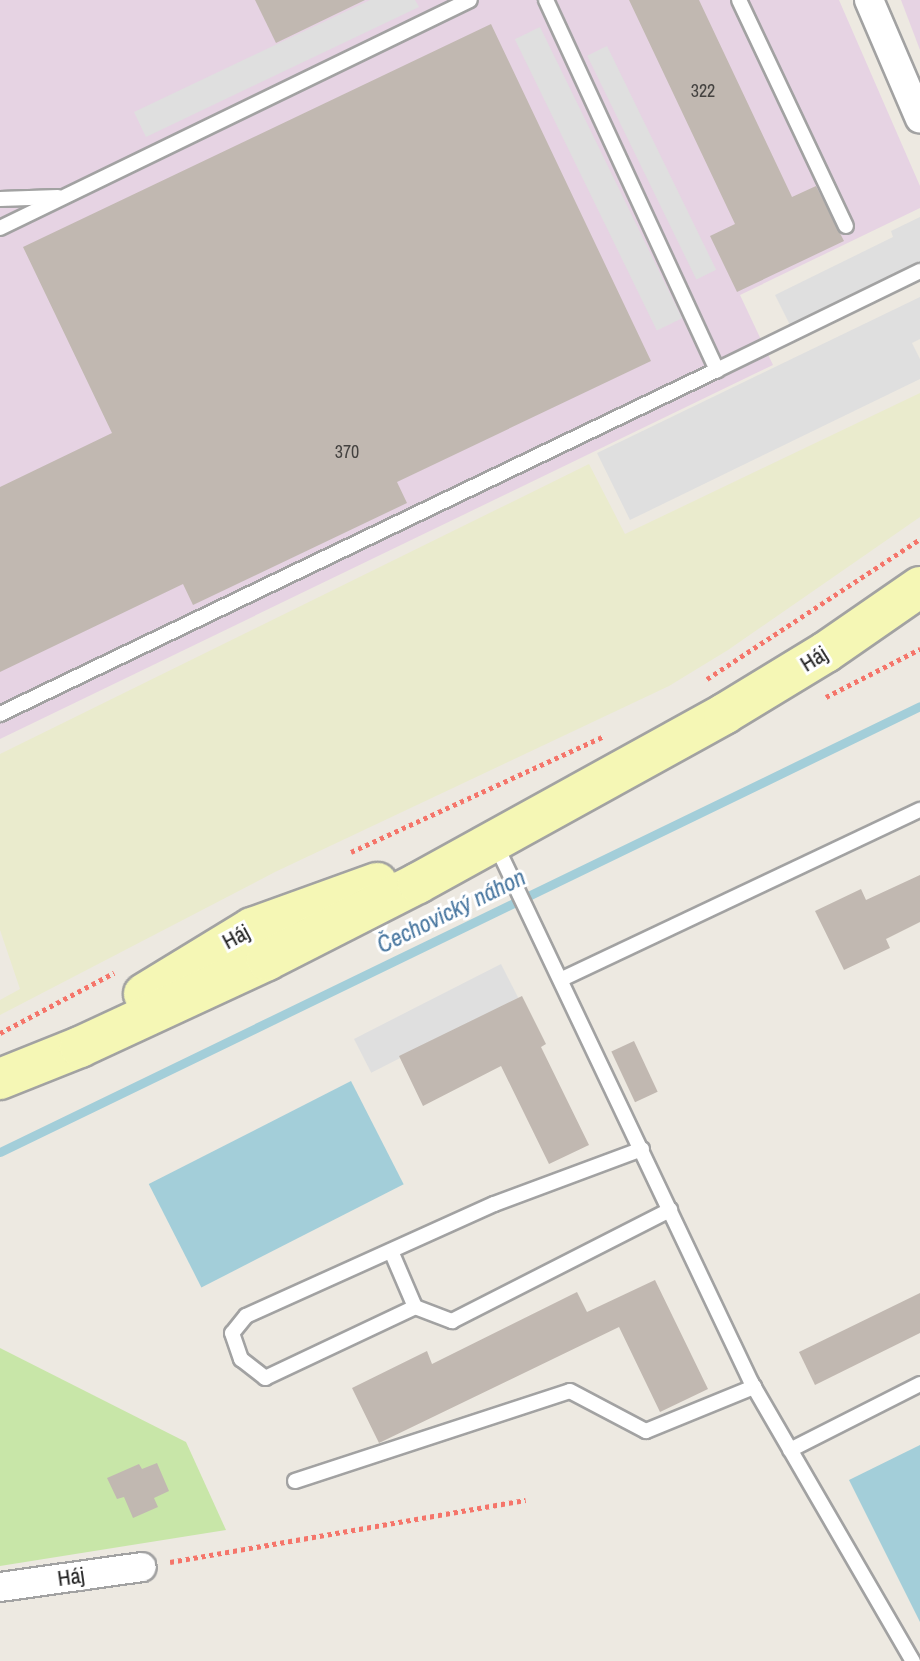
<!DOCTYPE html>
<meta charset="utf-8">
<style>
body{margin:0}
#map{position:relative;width:920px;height:1661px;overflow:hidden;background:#ede9e1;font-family:"Archivo Narrow",sans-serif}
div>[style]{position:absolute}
.industrial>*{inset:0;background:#e6d3e3}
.farmland>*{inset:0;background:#eaebcd}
.grass>*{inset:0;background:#c8e6a8}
.parking>*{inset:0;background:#dfdfdf;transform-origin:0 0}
.water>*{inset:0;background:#a3ced9;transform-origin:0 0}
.stream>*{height:9px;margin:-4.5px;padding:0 4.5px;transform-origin:4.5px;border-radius:4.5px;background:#a3ced9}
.building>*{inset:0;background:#c1b8b1;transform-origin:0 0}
.path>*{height:5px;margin-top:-2.5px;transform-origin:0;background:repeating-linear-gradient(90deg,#f5756a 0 4px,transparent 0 8px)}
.roads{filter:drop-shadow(2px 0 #a2a2a2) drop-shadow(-2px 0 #a2a2a2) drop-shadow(0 2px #a2a2a2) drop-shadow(0 -2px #a2a2a2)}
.lane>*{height:14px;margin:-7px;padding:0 7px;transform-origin:7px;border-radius:7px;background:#fff}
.street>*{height:28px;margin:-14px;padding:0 14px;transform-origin:14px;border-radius:14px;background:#fff}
.secondary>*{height:40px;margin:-20px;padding:0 20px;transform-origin:20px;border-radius:20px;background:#f5f7b5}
span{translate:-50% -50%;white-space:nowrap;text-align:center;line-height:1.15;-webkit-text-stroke:6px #fff;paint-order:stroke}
.number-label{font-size:18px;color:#444240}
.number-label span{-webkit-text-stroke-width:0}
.street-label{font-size:22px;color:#1b1b1b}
.water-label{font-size:24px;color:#4977a0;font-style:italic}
</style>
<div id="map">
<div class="industrial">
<div style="clip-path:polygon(0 0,839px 0,920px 186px,920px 208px,740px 295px,773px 365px,0 739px)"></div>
<div style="clip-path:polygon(901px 0,920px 0,920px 50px)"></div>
</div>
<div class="farmland">
<div style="clip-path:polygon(920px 393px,920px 517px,728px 650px,669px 686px,275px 872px,0 1015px,0 1000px,20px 989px,0 930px,0 754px,589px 464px,625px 534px)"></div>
</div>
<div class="grass">
<div style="clip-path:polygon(0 1348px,186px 1442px,226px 1530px,0 1566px)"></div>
</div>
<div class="parking">
<div style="clip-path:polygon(370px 0,415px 0,419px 7px,146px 137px,134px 112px)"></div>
<div style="left:540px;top:27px;width:324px;height:28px;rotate:64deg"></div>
<div style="left:607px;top:46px;width:249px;height:22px;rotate:64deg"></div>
<div style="clip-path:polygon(920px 217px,920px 271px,794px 333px,775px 295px,893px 237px,891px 231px)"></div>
<div style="clip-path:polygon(920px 297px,920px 339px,912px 343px,920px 359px,920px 379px,630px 520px,597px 453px)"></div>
<div style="left:501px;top:964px;width:38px;height:165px;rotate:63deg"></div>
</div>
<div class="water">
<div style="left:351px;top:1081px;width:116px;height:227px;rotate:63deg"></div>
<div style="clip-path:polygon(920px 1445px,920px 1622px,849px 1480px)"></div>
</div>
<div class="stream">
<div style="left:0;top:1152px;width:1022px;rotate:-25.86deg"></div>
</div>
<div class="building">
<div style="clip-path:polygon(255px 0,365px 0,276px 43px)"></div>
<div style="clip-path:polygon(629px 0,699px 0,792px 197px,816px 186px,844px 241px,737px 292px,710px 236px,735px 224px)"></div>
<div style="clip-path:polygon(491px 24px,651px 361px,397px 482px,407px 503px,193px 605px,183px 584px,0 672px,0 487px,112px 433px,23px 247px)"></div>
<div style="clip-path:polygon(920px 875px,920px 922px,886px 939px,890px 948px,844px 970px,815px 911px,861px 889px,866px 900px)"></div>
<div style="clip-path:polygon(522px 996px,546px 1044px,541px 1047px,589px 1145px,549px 1164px,501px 1066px,423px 1106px,399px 1056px)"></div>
<div style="left:634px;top:1041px;width:56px;height:25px;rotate:65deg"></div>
<div style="clip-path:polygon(655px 1280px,708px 1389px,660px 1412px,619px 1327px,379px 1443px,352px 1388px,427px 1351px,432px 1364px,577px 1292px,587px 1312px)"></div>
<div style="clip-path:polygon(920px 1293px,920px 1333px,815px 1385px,799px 1352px)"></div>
<div style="clip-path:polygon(157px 1463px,169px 1491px,154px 1498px,158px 1507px,133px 1518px,124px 1497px,117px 1499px,107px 1478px,139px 1464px,142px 1469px)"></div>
</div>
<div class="path">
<div style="left:707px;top:679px;width:255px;rotate:-33.3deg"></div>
<div style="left:826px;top:697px;width:106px;rotate:-27.1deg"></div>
<div style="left:351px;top:852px;width:278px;rotate:-24.6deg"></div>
<div style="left:0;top:1033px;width:129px;rotate:-27.8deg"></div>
<div style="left:170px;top:1562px;width:361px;rotate:-9.9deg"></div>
</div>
<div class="roads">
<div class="lane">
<div style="left:546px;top:0;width:408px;rotate:65.2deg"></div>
<div style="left:717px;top:370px;width:226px;rotate:-26deg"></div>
<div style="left:739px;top:0;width:250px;rotate:64.7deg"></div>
<div style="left:0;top:199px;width:58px;rotate:-2deg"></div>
<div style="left:0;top:228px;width:522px;rotate:-25.88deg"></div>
<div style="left:0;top:714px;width:795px;rotate:-25.63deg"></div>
<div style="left:495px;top:843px;width:597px;rotate:64.59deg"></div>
<div style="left:751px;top:1382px;width:323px;rotate:59.9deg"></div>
<div style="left:562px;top:979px;width:396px;rotate:-25.3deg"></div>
<div style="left:642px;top:1149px;width:158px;rotate:159.6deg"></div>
<div style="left:494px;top:1204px;width:272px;rotate:155.7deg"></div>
<div style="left:246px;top:1316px;width:22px;rotate:129deg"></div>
<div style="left:232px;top:1333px;width:28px;rotate:71deg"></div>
<div style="left:241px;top:1359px;width:31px;rotate:38deg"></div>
<div style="left:265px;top:1378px;width:166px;rotate:-25.3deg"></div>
<div style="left:415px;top:1307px;width:40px;rotate:21deg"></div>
<div style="left:452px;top:1321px;width:245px;rotate:-27deg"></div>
<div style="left:391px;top:1251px;width:61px;rotate:66.8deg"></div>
<div style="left:790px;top:1450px;width:146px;rotate:-26.9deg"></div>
<div style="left:295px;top:1481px;width:289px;rotate:-18.1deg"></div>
<div style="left:570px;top:1391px;width:86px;rotate:27.8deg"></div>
<div style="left:646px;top:1431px;width:117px;rotate:-22.2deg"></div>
</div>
<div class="street">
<div style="left:869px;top:0;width:129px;rotate:66.8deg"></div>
<div style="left:0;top:1587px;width:143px;rotate:-8deg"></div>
</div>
<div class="secondary">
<div style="left:144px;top:994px;width:127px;rotate:-31.4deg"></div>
<div style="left:252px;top:928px;width:133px;rotate:-19.8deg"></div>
<div style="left:0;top:1079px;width:86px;rotate:-21.8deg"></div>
<div style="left:80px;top:1047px;width:206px;rotate:-24.9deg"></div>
<div style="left:267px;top:960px;width:169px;rotate:-27deg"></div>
<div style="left:418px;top:883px;width:350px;rotate:-28.9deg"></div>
<div style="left:724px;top:714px;width:119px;rotate:-31.3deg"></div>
<div style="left:826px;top:652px;width:114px;rotate:-34.7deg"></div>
</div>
</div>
<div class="number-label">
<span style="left:703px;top:91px">322</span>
<span style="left:347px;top:452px">370</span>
</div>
<div class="street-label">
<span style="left:814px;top:659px;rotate:-32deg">Háj</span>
<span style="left:236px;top:937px;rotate:-28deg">Háj</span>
<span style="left:71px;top:1577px;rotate:-8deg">Háj</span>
</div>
<div class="water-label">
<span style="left:451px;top:911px;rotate:-26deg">Čechovický náhon</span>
</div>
</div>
